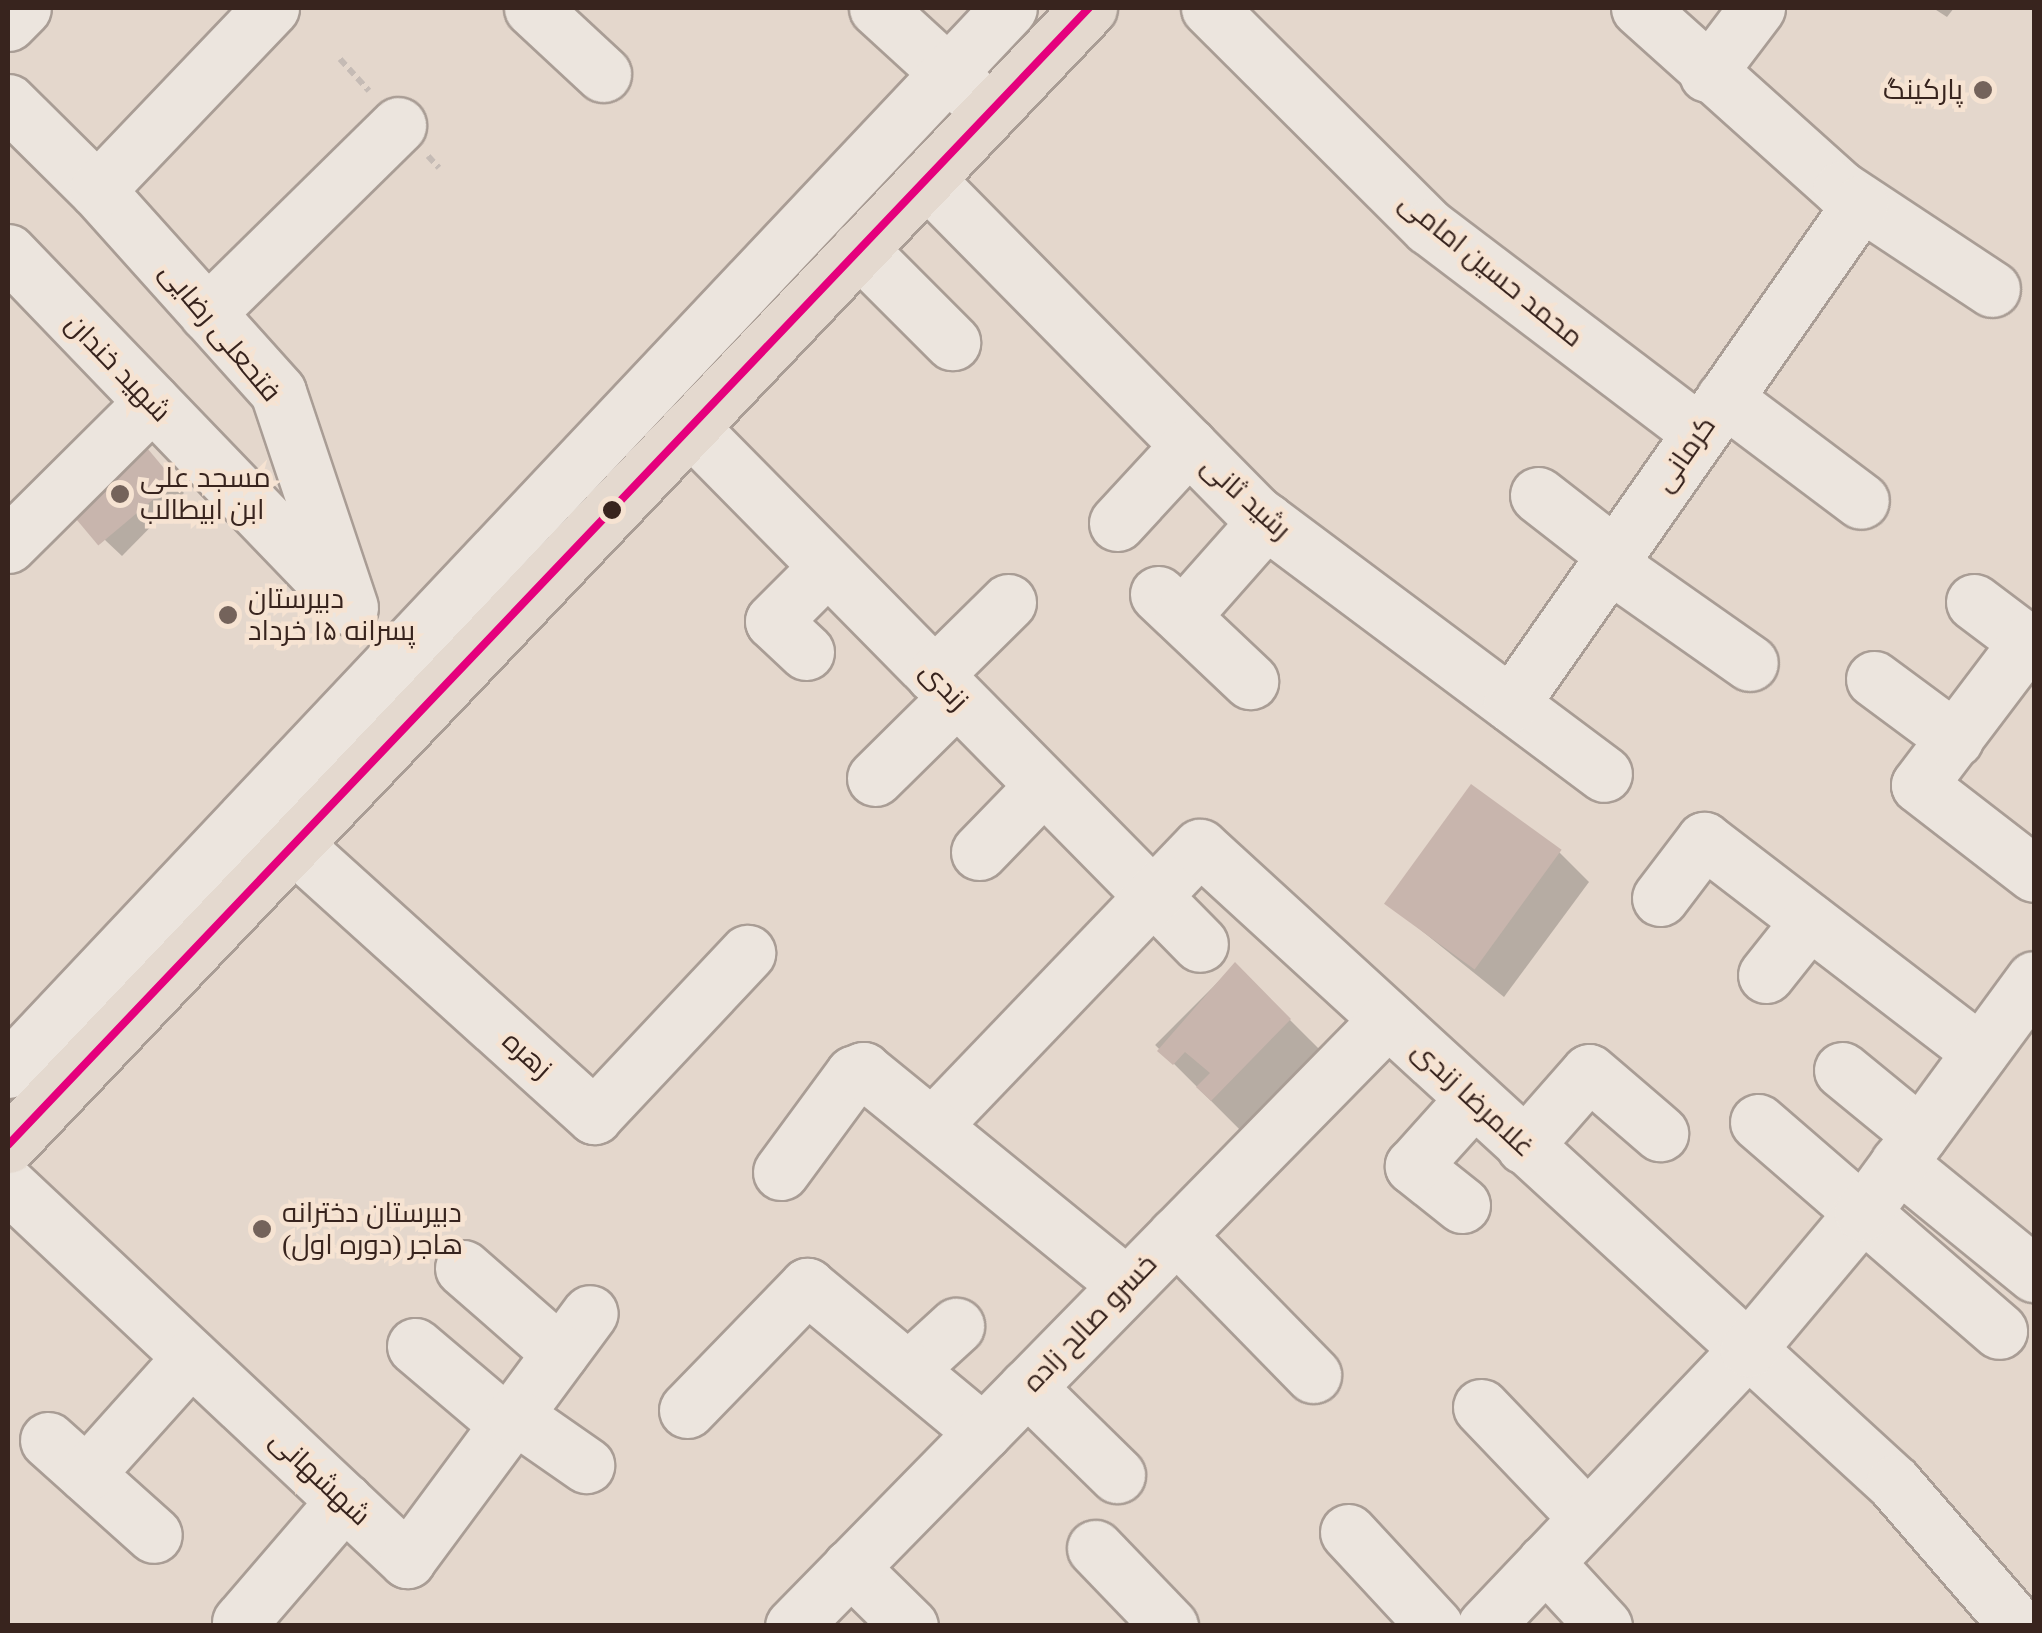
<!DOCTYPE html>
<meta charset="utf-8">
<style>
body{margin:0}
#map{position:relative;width:2042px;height:1633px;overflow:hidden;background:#e4d7cc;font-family:"Times New Roman",Cairo,serif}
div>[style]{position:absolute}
.shadow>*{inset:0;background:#0003;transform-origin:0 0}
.building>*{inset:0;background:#c8b5ad;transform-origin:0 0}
.path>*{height:6px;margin-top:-3px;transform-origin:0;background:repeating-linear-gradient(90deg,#c5bbb5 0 8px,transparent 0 13px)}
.roads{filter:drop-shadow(2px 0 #a99d95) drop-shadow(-2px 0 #a99d95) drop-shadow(0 2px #a99d95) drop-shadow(0 -2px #a99d95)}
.minor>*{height:55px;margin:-27.5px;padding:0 27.5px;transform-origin:27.5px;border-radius:27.5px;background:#ece5de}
.major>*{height:55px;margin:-27.5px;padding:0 27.5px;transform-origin:27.5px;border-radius:27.5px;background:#e4d9cf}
.bus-1>*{height:8px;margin:-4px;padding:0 4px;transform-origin:4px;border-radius:4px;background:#e5007d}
.dots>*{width:28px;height:28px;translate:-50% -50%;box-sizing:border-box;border:5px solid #f6e3d2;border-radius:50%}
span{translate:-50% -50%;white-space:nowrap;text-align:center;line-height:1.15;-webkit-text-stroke:9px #f6e3d2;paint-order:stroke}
.poi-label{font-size:28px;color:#38241e}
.right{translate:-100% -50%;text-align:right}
.left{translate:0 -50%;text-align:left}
.street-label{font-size:28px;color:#38241e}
.frame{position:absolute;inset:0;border:10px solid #38241e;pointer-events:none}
</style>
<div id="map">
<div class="shadow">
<div style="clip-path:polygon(1933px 8px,1954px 8px,1947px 17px)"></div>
<div style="clip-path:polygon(147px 450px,184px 493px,122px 556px,69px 506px)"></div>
<div style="clip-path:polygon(1559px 852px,1589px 882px,1504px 997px,1386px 902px)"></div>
<div style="left:1235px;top:965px;width:121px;height:113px;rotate:45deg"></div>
</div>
<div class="building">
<div style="left:137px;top:436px;width:59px;height:100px;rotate:50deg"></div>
<div style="left:1471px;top:784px;width:112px;height:148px;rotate:36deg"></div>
<div style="clip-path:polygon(1235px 962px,1291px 1019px,1211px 1101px,1196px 1087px,1210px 1073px,1185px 1052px,1173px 1065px,1157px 1051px)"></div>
</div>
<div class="path">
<div style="left:340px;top:59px;width:43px;rotate:47.8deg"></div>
<div style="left:428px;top:156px;width:16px;rotate:47deg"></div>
</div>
<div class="roads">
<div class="minor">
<div style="left:532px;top:8px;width:97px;rotate:42.9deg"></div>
<div style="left:877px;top:8px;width:132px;rotate:42.5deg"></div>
<div style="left:1209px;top:8px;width:310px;rotate:44.9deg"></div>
<div style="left:1429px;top:227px;width:340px;rotate:37.2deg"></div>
<div style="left:1639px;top:8px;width:271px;rotate:41.9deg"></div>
<div style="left:1841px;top:189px;width:181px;rotate:33.5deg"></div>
<div style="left:8px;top:23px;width:21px;rotate:-45deg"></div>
<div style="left:1707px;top:74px;width:83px;rotate:-52.9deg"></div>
<div style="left:8px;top:102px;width:125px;rotate:44.7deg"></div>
<div style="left:97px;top:190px;width:271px;rotate:48.1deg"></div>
<div style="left:278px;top:392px;width:227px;rotate:71.5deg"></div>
<div style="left:926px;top:179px;width:467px;rotate:45.4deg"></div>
<div style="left:1254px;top:512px;width:437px;rotate:36.8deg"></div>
<div style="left:97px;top:190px;width:252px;rotate:-46.3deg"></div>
<div style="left:859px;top:249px;width:132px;rotate:45deg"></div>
<div style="left:8px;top:252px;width:482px;rotate:46.1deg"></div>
<div style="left:207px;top:313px;width:268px;rotate:-44.5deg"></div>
<div style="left:1724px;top:398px;width:171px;rotate:36.9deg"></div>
<div style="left:690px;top:427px;width:726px;rotate:45.39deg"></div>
<div style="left:1538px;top:495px;width:98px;rotate:37.9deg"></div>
<div style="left:1117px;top:523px;width:106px;rotate:-47.3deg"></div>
<div style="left:8px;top:545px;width:203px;rotate:-44.8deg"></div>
<div style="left:1609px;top:564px;width:172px;rotate:35.1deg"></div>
<div style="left:1158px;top:594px;width:127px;rotate:43.4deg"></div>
<div style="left:1974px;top:602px;width:66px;rotate:37deg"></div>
<div style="left:2027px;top:642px;width:179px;rotate:127.1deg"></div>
<div style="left:1919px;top:785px;width:145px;rotate:37.7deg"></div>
<div style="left:1182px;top:616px;width:127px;rotate:-48.5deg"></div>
<div style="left:806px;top:652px;width:45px;rotate:-136.8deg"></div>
<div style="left:773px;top:621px;width:76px;rotate:-45deg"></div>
<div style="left:934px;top:675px;width:104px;rotate:-44.6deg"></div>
<div style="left:1874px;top:679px;width:101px;rotate:36.5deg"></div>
<div style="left:1511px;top:704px;width:610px;rotate:-55.08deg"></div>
<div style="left:875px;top:778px;width:114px;rotate:-44.6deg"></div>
<div style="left:293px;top:844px;width:406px;rotate:42.1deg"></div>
<div style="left:594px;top:1116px;width:224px;rotate:-46.8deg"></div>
<div style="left:979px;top:852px;width:92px;rotate:-45.9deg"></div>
<div style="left:1660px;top:898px;width:73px;rotate:-52.8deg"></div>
<div style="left:1704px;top:840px;width:348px;rotate:37.5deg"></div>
<div style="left:1766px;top:975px;width:69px;rotate:-51.5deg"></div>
<div style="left:8px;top:1070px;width:1459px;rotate:-46.69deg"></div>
<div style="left:1842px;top:1070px;width:101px;rotate:39.4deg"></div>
<div style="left:1758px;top:1122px;width:319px;rotate:40.9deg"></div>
<div style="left:934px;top:1124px;width:384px;rotate:-46.2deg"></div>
<div style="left:1200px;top:847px;width:941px;rotate:42.5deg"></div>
<div style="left:1894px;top:1483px;width:189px;rotate:49.1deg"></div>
<div style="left:1524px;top:1146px;width:98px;rotate:-48.7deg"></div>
<div style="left:1589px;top:1072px;width:94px;rotate:40.7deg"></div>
<div style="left:1898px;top:1163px;width:176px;rotate:39.2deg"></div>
<div style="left:781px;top:1172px;width:122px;rotate:-53.7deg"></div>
<div style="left:853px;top:1074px;width:11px;rotate:-22deg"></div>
<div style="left:863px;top:1070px;width:340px;rotate:39.2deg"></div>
<div style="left:8px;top:1185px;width:548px;rotate:43.22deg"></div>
<div style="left:407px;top:1560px;width:307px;rotate:-53.5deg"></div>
<div style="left:1462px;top:1205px;width:63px;rotate:-141.5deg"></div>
<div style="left:1413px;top:1166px;width:91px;rotate:-48.1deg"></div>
<div style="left:1176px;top:1235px;width:196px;rotate:45.6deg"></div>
<div style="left:463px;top:1268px;width:129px;rotate:41.2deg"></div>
<div style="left:415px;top:1346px;width:121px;rotate:40.3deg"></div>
<div style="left:909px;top:1369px;width:64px;rotate:-42.5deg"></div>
<div style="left:1027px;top:1387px;width:126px;rotate:44.4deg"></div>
<div style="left:1481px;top:1407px;width:153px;rotate:46.3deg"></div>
<div style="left:687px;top:1410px;width:173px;rotate:-45.9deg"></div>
<div style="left:807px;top:1286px;width:229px;rotate:39.7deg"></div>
<div style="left:514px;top:1415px;width:88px;rotate:34.8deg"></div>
<div style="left:48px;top:1440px;width:142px;rotate:41.9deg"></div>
<div style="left:86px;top:1474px;width:157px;rotate:-48.1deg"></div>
<div style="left:1348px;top:1532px;width:128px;rotate:47.2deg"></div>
<div style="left:1095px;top:1548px;width:108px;rotate:46.1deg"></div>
<div style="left:1545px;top:1562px;width:87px;rotate:47.3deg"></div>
<div style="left:850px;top:1567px;width:84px;rotate:44.5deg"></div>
<div style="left:240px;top:1622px;width:160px;rotate:-49.3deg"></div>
<div style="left:793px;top:1626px;width:849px;rotate:-45.57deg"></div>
<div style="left:1485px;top:1626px;width:382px;rotate:-46.5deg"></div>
<div style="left:1748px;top:1349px;width:177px;rotate:-50deg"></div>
<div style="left:1862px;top:1213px;width:290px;rotate:-53.7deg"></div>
</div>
<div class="major">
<div style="left:8px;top:1145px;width:1569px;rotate:-46.45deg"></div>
</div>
</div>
<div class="bus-1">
<div style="left:8px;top:1145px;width:1569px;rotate:-46.45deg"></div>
</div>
<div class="dots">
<div style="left:1983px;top:90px;background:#74635b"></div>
<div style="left:120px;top:494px;background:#74635b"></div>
<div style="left:612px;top:510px;background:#38241e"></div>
<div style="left:228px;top:615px;background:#74635b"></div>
<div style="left:262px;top:1229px;background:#74635b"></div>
</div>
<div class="poi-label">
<span class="right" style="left:1963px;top:90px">پارکینگ</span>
<span class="left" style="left:140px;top:494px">مسجد علی<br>ابن ابیطالب</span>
<span class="left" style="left:248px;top:615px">دبیرستان<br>پسرانه ۱۵ خرداد</span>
<span class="left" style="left:282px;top:1229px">دبیرستان دخترانه<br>هاجر (دوره اول)</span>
</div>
<div class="street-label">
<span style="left:1491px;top:270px;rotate:39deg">محمد حسین امامی</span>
<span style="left:220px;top:332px;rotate:50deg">فتحعلی رضایی</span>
<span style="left:118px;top:368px;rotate:46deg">شهید خندان</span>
<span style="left:1685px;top:454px;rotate:-55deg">کرمانی</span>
<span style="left:1246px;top:498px;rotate:42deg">رشید ثانی</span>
<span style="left:944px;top:686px;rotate:46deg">زندی</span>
<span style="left:527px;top:1055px;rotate:42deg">زهره</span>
<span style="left:1473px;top:1099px;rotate:43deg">غلامرضا زندی</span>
<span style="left:1090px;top:1323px;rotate:-46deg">خسرو صالح زاده</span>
<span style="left:320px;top:1478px;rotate:43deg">شهشهانی</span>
</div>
<div class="frame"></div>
</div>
